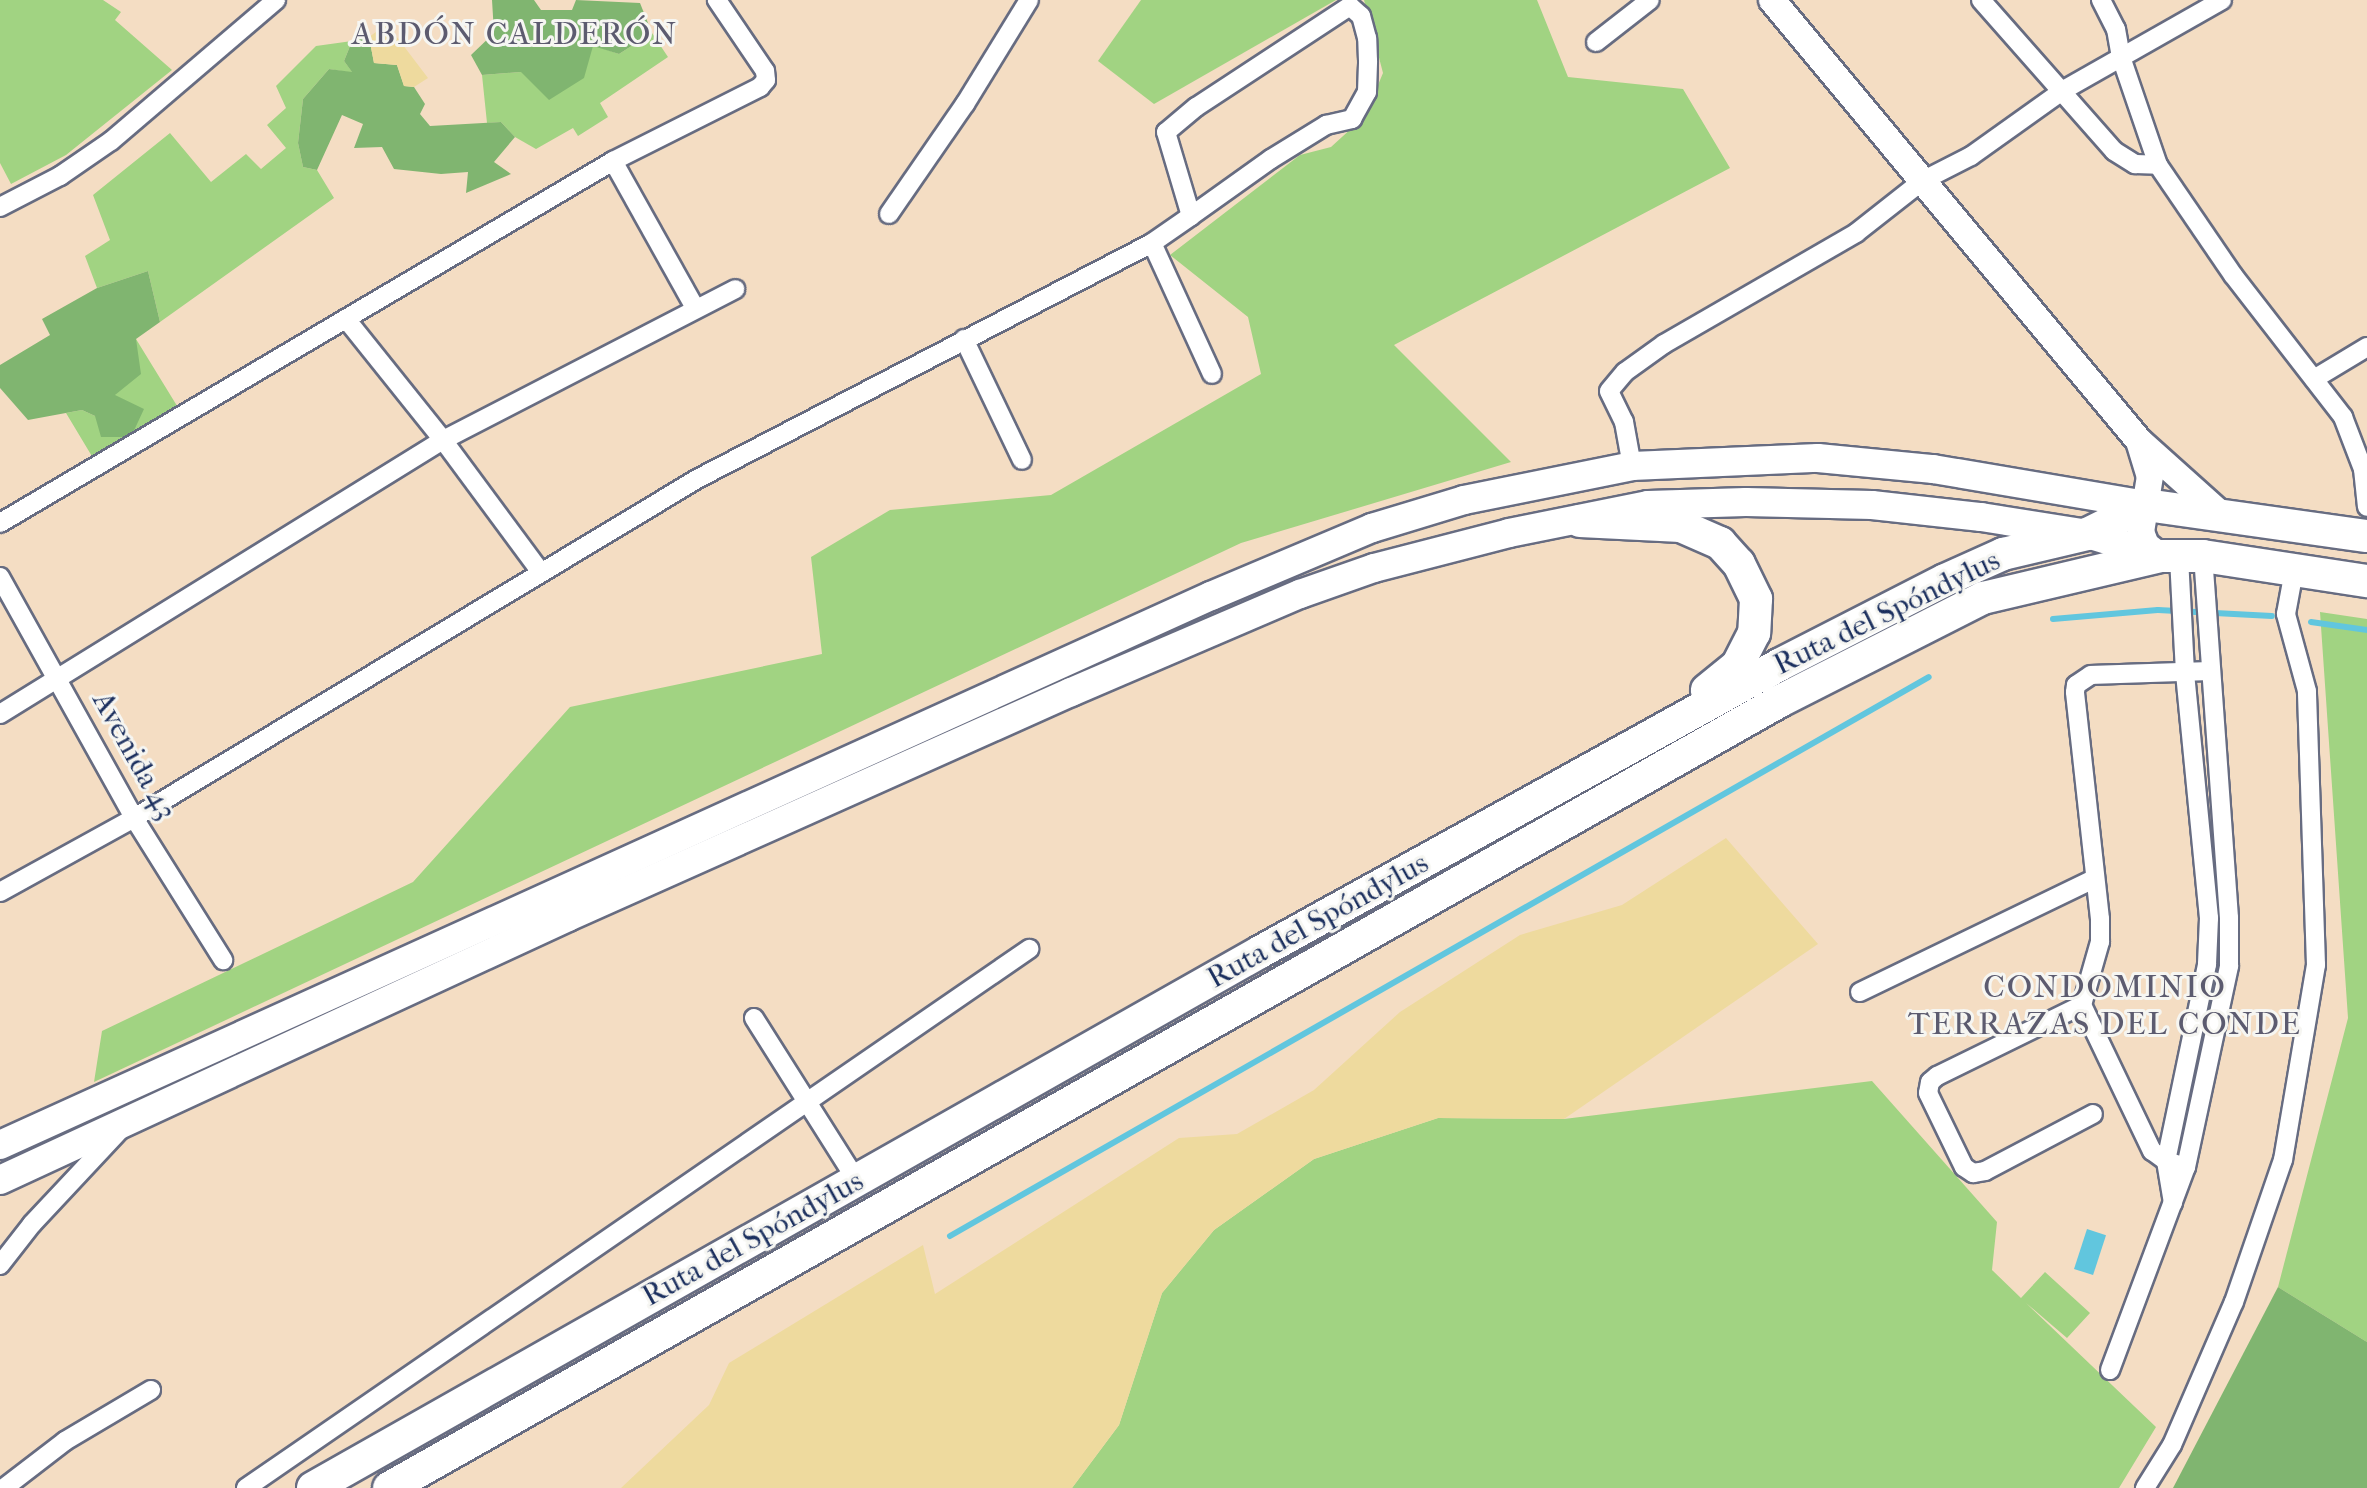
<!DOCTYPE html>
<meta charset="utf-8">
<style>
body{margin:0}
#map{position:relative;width:2367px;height:1488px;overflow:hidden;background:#f4ddc3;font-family:"IM FELL French Canon",serif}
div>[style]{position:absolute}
.green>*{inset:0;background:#a1d382}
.forest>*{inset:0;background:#80b570}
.sand>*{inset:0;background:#eeda9e}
.water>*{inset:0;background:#61c6de;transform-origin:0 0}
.stream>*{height:6px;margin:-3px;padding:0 3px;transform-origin:3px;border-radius:3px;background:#61c6de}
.roads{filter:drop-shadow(2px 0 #676c81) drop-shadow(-2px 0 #676c81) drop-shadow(0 2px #676c81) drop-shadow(0 -2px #676c81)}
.street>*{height:18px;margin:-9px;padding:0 9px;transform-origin:9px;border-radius:9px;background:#fff}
.secondary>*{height:26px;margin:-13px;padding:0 13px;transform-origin:13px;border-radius:13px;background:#fff}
.primary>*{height:28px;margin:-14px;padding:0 14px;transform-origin:14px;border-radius:14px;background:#fff}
.highway>*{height:32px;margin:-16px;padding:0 16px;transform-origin:16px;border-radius:16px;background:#fff}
span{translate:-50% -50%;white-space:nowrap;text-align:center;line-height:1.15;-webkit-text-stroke:6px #f6f6f2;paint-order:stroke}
.street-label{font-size:30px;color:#1b2f5e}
.neighbourhood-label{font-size:32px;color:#5c5b6f;letter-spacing:2px}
</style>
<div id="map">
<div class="green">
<div style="clip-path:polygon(0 0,103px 0,121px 12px,115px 20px,172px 70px,66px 155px,11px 184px,0 163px)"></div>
<div style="clip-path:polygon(1141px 0,1336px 0,1154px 104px,1098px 61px)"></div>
<div style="clip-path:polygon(1364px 0,1537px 0,1568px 77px,1683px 89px,1730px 168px,1394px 345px,1511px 462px,1241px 543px,94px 1082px,102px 1031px,413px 882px,570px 707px,822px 654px,811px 557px,890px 510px,1051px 495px,1261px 374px,1248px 317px,1170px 255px,1300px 155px,1331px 147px,1365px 116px,1383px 73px)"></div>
<div style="clip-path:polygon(652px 33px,668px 57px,600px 103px,608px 117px,578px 136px,573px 128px,536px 149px,515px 137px,501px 122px,487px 123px,482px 75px,521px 72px,593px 45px,619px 54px)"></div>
<div style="clip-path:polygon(352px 41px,344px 61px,353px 73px,329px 69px,303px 99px,298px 143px,303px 167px,317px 170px,334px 198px,160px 322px,148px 271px,97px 288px,85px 256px,110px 240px,93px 195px,170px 133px,211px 182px,246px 154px,261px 169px,286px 148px,267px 125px,286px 108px,276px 86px,316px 46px)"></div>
<div style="clip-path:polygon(136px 339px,182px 414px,96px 463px,66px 413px,82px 410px,95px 416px,115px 395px)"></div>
<div style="clip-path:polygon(2320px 612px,2367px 619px,2367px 1342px,2278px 1287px,2348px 1018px)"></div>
<div style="clip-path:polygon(1872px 1081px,1997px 1222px,1992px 1270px,2021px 1298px,2045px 1272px,2090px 1313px,2067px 1338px,2026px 1303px,2156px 1427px,2119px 1488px,1072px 1488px,1119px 1425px,1162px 1293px,1214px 1230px,1314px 1159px,1438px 1118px,1564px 1119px)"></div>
</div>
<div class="forest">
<div style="clip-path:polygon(492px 0,534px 0,541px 10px,572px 10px,576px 0,640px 3px,652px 33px,619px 54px,593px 46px,584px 78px,549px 100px,521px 72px,482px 75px,471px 55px,494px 33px)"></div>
<div style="clip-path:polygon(369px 37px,374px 63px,397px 65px,404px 86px,414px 87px,425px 104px,420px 114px,430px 126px,501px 122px,515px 137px,494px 162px,511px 174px,466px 193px,468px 172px,441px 174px,394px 169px,382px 147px,354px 148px,363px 124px,342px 115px,317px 170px,303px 167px,298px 143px,303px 99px,329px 69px,352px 72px,344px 61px,352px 41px)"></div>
<div style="clip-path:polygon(148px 271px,160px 322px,136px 339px,141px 374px,115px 395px,144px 409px,131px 437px,101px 437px,95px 416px,82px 410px,28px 420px,0 388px,0 365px,50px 335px,42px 319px,97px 288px)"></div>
<div style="clip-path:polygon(2278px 1287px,2367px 1342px,2367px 1488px,2173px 1488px)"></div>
</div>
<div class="sand">
<div style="clip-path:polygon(387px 24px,428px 78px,414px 87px,404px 86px,397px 65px,374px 63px,369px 37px)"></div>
<div style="clip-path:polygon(1726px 838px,1818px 944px,1564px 1119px,1438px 1118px,1314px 1159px,1214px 1230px,1162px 1293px,1119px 1425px,1072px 1488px,621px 1488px,709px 1405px,729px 1363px,923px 1245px,935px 1294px,1179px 1138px,1237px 1134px,1314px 1090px,1400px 1012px,1520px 935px,1622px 905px)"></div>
</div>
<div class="water">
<div style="left:2087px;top:1229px;width:20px;height:42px;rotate:18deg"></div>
</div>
<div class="stream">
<div style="left:2053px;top:619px;width:105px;rotate:-4.9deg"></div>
<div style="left:2158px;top:610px;width:114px;rotate:3deg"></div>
<div style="left:2311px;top:622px;width:57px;rotate:8.1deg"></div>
<div style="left:950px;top:1236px;width:1127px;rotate:-29.73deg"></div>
</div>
<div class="roads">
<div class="street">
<div style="left:1981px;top:0;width:201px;rotate:48.6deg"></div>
<div style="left:2114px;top:151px;width:25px;rotate:32deg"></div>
<div style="left:2135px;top:164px;width:23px;rotate:2deg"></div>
<div style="left:2101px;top:0;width:33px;rotate:63deg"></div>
<div style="left:2116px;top:29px;width:28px;rotate:80deg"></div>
<div style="left:2121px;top:57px;width:114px;rotate:71.1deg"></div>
<div style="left:2158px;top:165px;width:133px;rotate:55.7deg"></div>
<div style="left:2233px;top:275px;width:180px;rotate:52.2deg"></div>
<div style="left:2343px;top:417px;width:56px;rotate:69deg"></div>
<div style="left:2363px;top:469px;width:38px;rotate:84deg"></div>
<div style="left:1596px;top:42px;width:68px;rotate:-37.9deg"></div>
<div style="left:613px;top:161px;width:168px;rotate:60.8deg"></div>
<div style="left:0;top:207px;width:68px;rotate:-27.3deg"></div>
<div style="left:60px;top:176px;width:62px;rotate:-34.5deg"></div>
<div style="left:111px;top:141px;width:217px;rotate:-40.5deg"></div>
<div style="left:889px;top:214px;width:134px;rotate:-55.4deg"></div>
<div style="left:965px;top:104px;width:122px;rotate:-58.4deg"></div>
<div style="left:1152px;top:243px;width:144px;rotate:65.4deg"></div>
<div style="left:346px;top:319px;width:155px;rotate:51.3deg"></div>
<div style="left:443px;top:440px;width:163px;rotate:53.5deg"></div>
<div style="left:964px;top:339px;width:134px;rotate:64.4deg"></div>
<div style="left:2314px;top:379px;width:62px;rotate:-31.1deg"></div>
<div style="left:1632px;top:466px;width:45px;rotate:-100.3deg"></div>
<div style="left:1624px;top:422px;width:34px;rotate:-116deg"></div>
<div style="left:1609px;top:391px;width:25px;rotate:-50deg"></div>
<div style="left:1625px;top:372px;width:48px;rotate:-35.7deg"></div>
<div style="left:1664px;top:344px;width:222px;rotate:-30deg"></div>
<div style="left:1856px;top:233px;width:84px;rotate:-38.2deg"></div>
<div style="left:1922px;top:181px;width:55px;rotate:-27deg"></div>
<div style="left:1971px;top:156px;width:112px;rotate:-35.5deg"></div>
<div style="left:2062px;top:91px;width:184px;rotate:-29.6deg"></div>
<div style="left:0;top:523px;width:712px;rotate:-30.56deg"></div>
<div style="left:613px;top:161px;width:165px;rotate:-26.7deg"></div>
<div style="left:760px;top:87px;width:9px;rotate:-49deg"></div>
<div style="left:766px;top:80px;width:9px;rotate:-96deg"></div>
<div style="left:765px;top:71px;width:86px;rotate:-124.1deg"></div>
<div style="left:0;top:577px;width:276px;rotate:60.9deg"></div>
<div style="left:134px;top:818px;width:168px;rotate:57.9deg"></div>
<div style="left:0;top:714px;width:521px;rotate:-31.74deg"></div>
<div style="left:443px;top:440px;width:329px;rotate:-27.3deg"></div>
<div style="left:0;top:892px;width:153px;rotate:-28.9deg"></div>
<div style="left:134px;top:818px;width:657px;rotate:-31.05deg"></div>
<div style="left:697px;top:479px;width:513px;rotate:-27.41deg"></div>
<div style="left:1152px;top:243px;width:47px;rotate:-34.7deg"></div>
<div style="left:1191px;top:216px;width:98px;rotate:-35.5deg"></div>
<div style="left:1271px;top:159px;width:65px;rotate:-31.7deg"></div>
<div style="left:1326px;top:125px;width:27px;rotate:-13deg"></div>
<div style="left:1352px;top:119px;width:31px;rotate:-61deg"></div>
<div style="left:1367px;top:92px;width:31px;rotate:-88deg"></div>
<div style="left:1368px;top:61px;width:23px;rotate:-92deg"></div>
<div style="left:1367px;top:38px;width:23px;rotate:-105deg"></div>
<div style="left:1361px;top:16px;width:15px;rotate:-138deg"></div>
<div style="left:1350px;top:6px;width:184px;rotate:146.7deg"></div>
<div style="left:1196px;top:107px;width:39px;rotate:140deg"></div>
<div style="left:1166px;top:132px;width:88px;rotate:73.4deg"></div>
<div style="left:1860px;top:992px;width:260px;rotate:-25.8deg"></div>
<div style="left:2082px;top:1005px;width:161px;rotate:153.9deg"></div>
<div style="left:1937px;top:1076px;width:9px;rotate:139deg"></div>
<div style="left:1930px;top:1082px;width:11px;rotate:100deg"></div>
<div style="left:1928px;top:1093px;width:82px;rotate:64.1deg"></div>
<div style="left:1964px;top:1167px;width:11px;rotate:34deg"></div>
<div style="left:1973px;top:1173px;width:12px;rotate:-9deg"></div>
<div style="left:1985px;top:1171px;width:122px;rotate:-27.8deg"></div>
<div style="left:754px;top:1018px;width:193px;rotate:57.7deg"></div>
<div style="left:2186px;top:1167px;width:21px;rotate:-163deg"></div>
<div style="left:2166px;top:1161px;width:17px;rotate:-144deg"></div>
<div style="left:2152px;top:1151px;width:162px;rotate:-115.6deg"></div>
<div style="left:2082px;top:1005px;width:66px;rotate:-74.1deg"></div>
<div style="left:2100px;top:942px;width:23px;rotate:-90deg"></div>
<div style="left:2100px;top:919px;width:228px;rotate:-96.3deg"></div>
<div style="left:2075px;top:692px;width:7px;rotate:-82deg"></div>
<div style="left:2076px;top:685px;width:18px;rotate:-34deg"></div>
<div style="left:2091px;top:675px;width:118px;rotate:-1.9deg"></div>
<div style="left:2173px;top:1203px;width:43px;rotate:-99.5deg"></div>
<div style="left:2166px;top:1161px;width:201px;rotate:-78.2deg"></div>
<div style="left:2207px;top:964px;width:46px;rotate:-87.5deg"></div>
<div style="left:2209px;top:918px;width:247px;rotate:-95.6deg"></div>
<div style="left:2185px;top:672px;width:116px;rotate:-93deg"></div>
<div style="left:0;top:1265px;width:52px;rotate:-52deg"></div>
<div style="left:32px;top:1224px;width:129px;rotate:-46.9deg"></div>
<div style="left:2110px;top:1370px;width:217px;rotate:-69.5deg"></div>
<div style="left:2186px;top:1167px;width:206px;rotate:-77.9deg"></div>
<div style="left:2229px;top:966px;width:48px;rotate:-90deg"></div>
<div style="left:2229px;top:918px;width:363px;rotate:-94.1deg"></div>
<div style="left:4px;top:1488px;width:77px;rotate:-37.6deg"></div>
<div style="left:65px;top:1441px;width:100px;rotate:-30.7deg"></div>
<div style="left:246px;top:1488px;width:951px;rotate:-34.54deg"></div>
<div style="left:2145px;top:1488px;width:51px;rotate:-57.9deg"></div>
<div style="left:2172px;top:1445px;width:156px;rotate:-66.6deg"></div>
<div style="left:2234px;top:1302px;width:150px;rotate:-71deg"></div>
<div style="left:2283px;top:1160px;width:198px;rotate:-80.4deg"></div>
<div style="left:2316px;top:965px;width:274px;rotate:-91.9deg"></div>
<div style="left:2307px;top:691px;width:80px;rotate:-105.3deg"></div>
<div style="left:2286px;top:614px;width:44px;rotate:-79.5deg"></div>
</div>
<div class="secondary">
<div style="left:1772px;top:0;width:574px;rotate:50.23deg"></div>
<div style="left:2139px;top:441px;width:113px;rotate:41.8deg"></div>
<div style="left:2139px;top:441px;width:37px;rotate:73deg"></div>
<div style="left:2150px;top:476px;width:57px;rotate:99.1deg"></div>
<div style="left:2141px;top:532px;width:14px;rotate:69deg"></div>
<div style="left:2146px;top:545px;width:18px;rotate:38deg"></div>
</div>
<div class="primary">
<div style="left:0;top:1145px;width:1330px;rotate:-24.39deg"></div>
<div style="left:1211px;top:596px;width:175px;rotate:-22.9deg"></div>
<div style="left:1372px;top:528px;width:96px;rotate:-16.9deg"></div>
<div style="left:1464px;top:500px;width:171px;rotate:-11.4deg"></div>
<div style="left:1632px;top:466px;width:186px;rotate:-2.5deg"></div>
<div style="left:1818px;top:458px;width:116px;rotate:5.5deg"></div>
<div style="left:1933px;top:469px;width:216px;rotate:9.6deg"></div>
<div style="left:0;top:1180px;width:626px;rotate:-24.85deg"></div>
<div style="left:568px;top:917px;width:551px;rotate:-24.1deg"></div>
<div style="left:1071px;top:692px;width:249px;rotate:-23.2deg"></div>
<div style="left:1300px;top:594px;width:78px;rotate:-19.4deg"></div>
<div style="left:1374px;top:568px;width:139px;rotate:-14.5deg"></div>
<div style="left:1509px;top:533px;width:142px;rotate:-11.4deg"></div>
<div style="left:1648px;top:505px;width:98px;rotate:-1.8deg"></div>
<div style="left:1746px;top:502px;width:126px;rotate:1.4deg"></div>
<div style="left:1872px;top:505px;width:110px;rotate:6.3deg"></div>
<div style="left:1981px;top:517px;width:107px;rotate:9.1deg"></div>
<div style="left:2087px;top:534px;width:76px;rotate:16.8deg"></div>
</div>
<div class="highway">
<div style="left:1580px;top:521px;width:101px;rotate:2.8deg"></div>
<div style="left:1681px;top:526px;width:43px;rotate:23.6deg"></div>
<div style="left:1720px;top:543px;width:28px;rotate:48deg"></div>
<div style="left:1739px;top:564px;width:39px;rotate:64deg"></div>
<div style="left:1756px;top:599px;width:34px;rotate:93deg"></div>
<div style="left:1754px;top:633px;width:36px;rotate:117deg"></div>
<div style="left:1738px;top:665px;width:40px;rotate:141deg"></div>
<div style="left:313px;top:1488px;width:1088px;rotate:-29.51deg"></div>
<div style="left:1260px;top:952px;width:593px;rotate:-28.94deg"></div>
<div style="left:1779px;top:665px;width:186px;rotate:-27.1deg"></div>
<div style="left:1945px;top:580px;width:64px;rotate:-24.1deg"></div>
<div style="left:2003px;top:554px;width:86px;rotate:-13.4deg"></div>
<div style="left:2087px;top:534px;width:66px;rotate:-26.2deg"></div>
<div style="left:2146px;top:505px;width:223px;rotate:8deg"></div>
<div style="left:389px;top:1488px;width:1598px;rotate:-29.5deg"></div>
<div style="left:1780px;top:701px;width:228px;rotate:-26.9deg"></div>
<div style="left:1983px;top:598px;width:182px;rotate:-13.3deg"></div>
<div style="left:2160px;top:556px;width:43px"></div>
<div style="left:2203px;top:556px;width:166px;rotate:8.7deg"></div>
</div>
</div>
<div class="street-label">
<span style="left:1887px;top:613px;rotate:-26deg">Ruta del Spóndylus</span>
<span style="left:134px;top:756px;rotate:61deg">Avenida 43</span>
<span style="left:1318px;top:921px;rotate:-29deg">Ruta del Spóndylus</span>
<span style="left:753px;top:1239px;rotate:-29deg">Ruta del Spóndylus</span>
</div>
<div class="neighbourhood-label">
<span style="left:515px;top:34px">ABDÓN CALDERÓN</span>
<span style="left:2105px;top:1006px">CONDOMINIO<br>TERRAZAS DEL CONDE</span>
</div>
</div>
